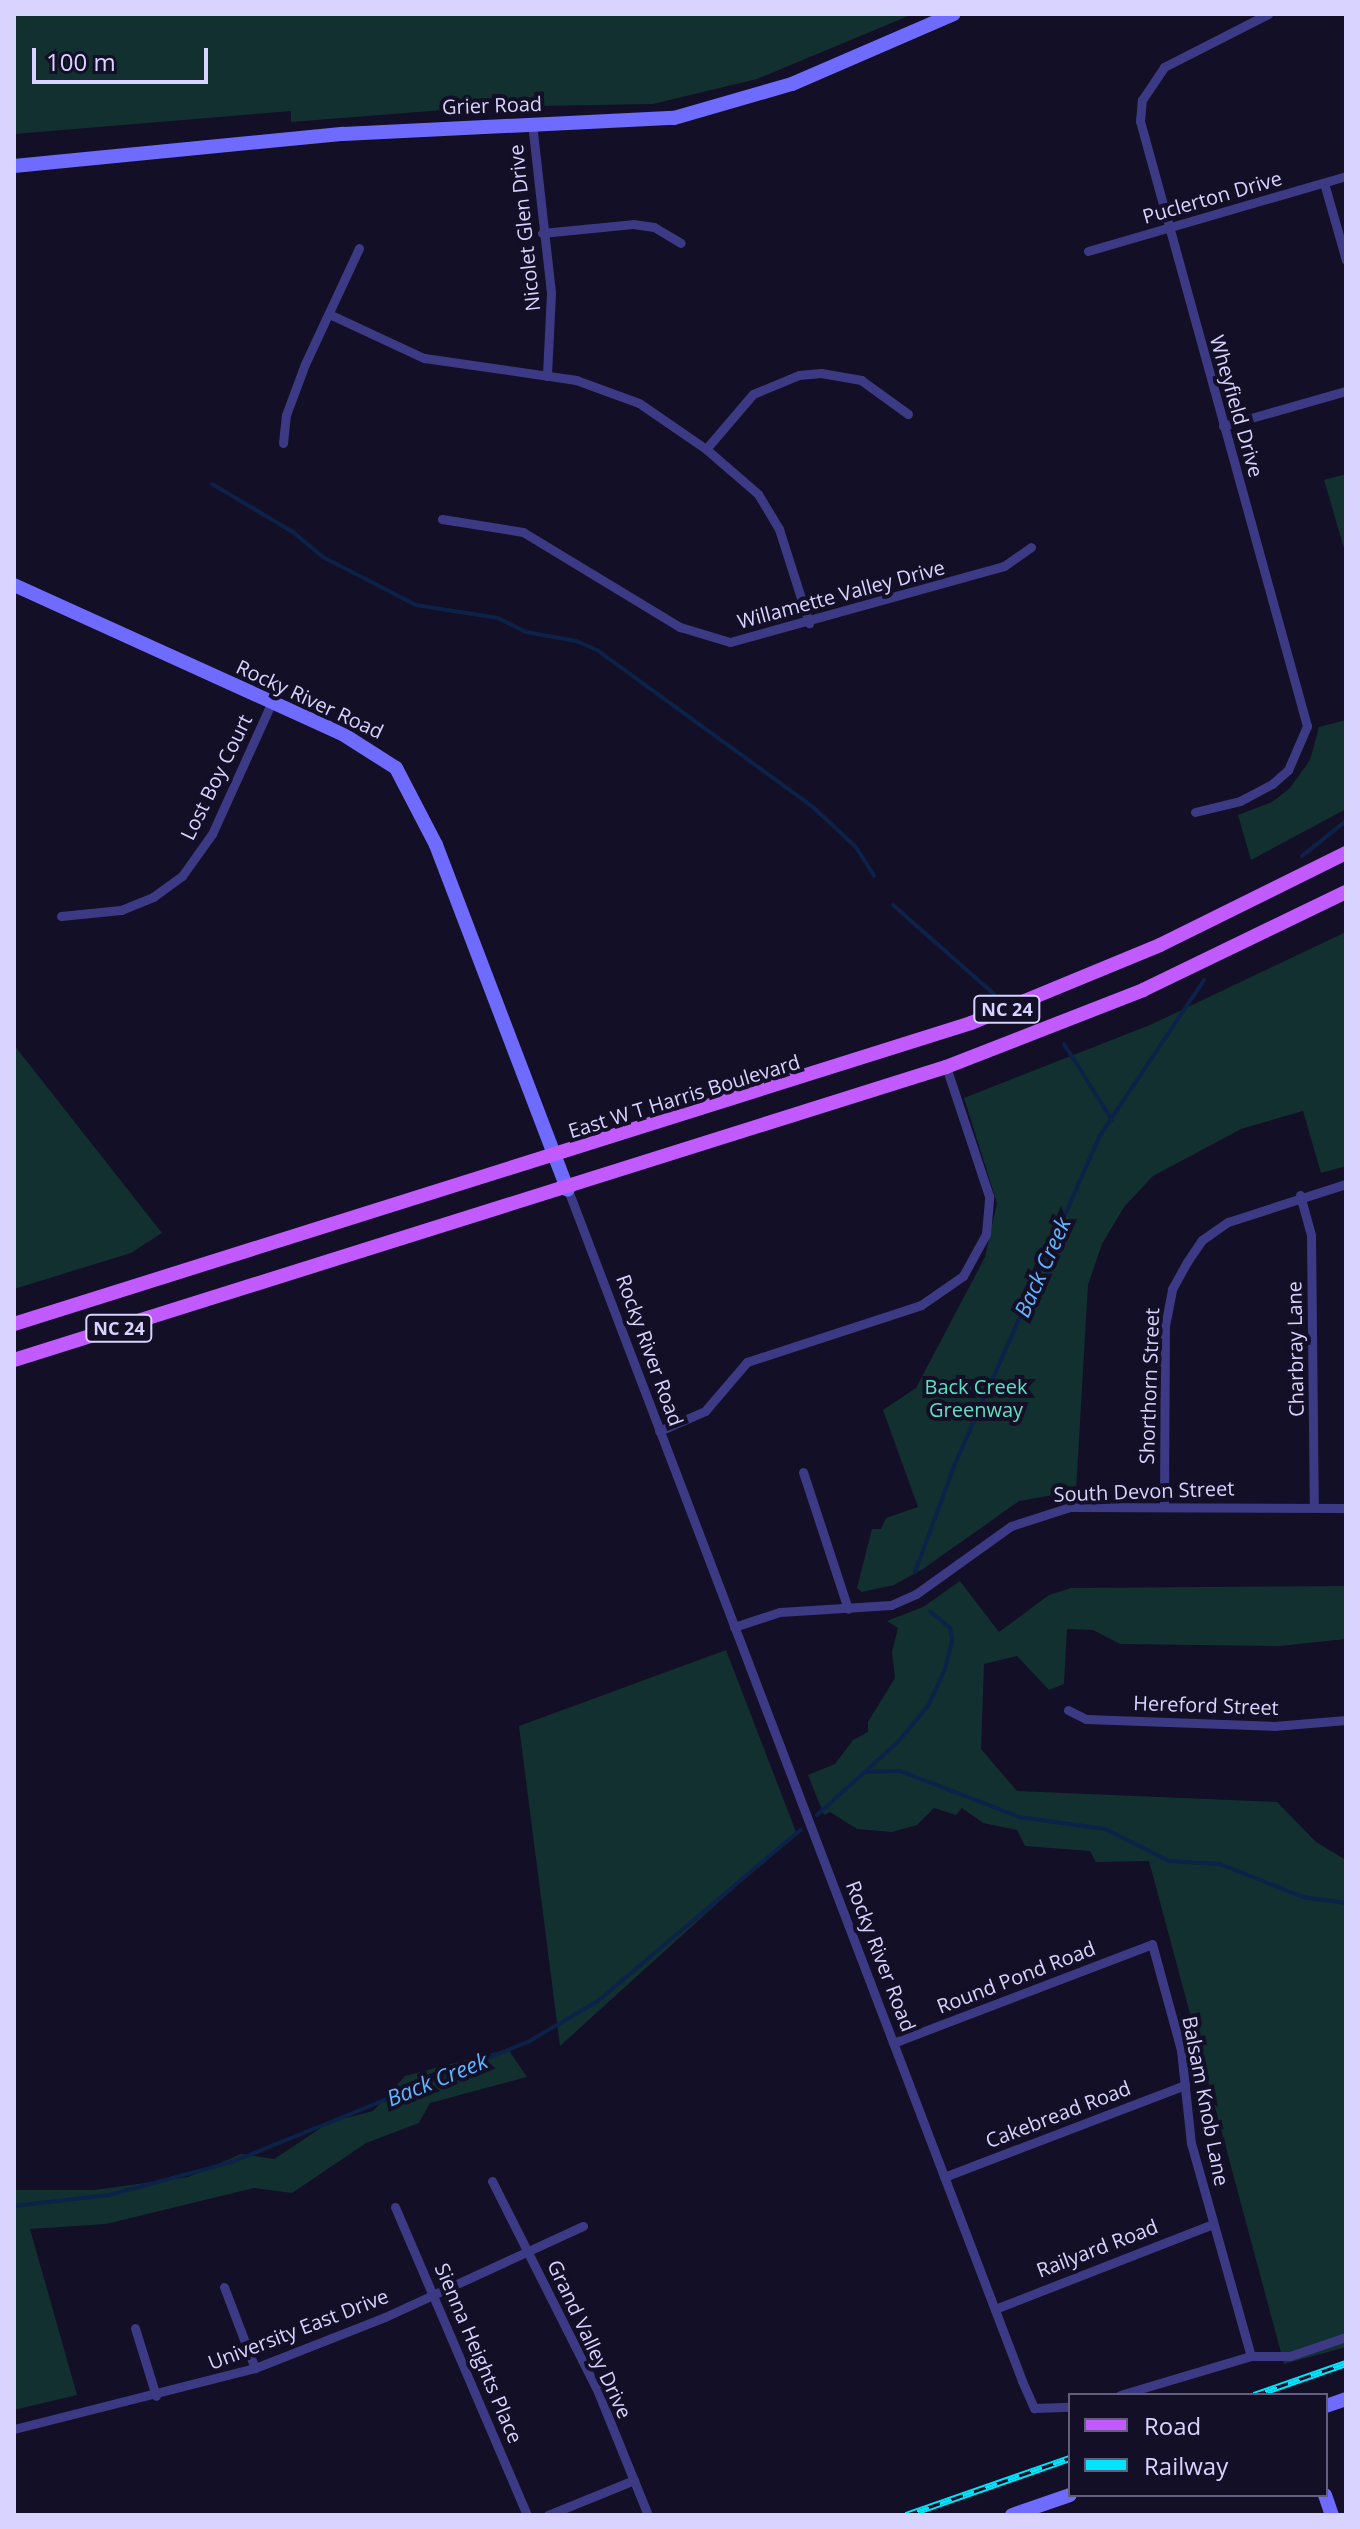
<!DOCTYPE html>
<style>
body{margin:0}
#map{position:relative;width:1360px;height:2529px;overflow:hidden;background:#130f26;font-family:"Open Sans",sans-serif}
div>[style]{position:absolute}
.green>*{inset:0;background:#12302f}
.stream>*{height:4px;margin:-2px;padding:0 2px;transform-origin:2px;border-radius:2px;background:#0c2248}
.street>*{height:9px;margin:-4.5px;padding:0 4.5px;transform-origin:4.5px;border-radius:4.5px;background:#3d3a85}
.secondary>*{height:14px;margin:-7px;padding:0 7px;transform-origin:7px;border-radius:7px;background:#6f6bff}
.primary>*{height:14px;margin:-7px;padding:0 7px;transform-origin:7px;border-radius:7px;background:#c25bff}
.rail>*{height:7px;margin-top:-3.5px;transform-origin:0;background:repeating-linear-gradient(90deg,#130f26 0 12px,#00e5ff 0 24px);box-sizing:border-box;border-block:2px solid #00e5ff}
span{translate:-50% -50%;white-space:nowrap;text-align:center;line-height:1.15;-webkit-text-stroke:8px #130f26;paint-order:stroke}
.shield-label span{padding:2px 6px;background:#130f26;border:2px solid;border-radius:6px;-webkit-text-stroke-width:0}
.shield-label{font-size:18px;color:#d9d4ff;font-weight:700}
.street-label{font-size:20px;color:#d9d4ff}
.park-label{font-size:20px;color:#5fe0c0}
.water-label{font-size:22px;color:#62b6ff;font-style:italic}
.frame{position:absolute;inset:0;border:16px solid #d9d4ff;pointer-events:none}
.legend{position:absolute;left:1068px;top:2393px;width:260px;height:104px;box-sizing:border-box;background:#130f26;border:2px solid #625e7d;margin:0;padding:10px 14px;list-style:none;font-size:24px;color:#d9d4ff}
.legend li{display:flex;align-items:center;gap:16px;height:40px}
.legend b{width:40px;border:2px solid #625e7d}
.scale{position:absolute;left:32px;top:48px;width:176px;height:36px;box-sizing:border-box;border:4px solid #d9d4ff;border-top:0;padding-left:10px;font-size:24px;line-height:28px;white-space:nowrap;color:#d9d4ff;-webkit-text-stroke:6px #130f26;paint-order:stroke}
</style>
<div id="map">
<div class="green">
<div style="clip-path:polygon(14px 14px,913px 14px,757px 79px,653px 104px,482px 107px,291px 122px,291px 111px,14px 134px)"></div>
<div style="clip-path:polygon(1346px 474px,1346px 555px,1324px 480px)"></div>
<div style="clip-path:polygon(1346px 720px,1346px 809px,1251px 860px,1238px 815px,1272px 802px,1290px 788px,1310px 760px,1319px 727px)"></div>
<div style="clip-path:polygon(1346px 932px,1346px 1166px,1321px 1173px,1303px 1111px,1241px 1129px,1153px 1176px,1124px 1207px,1102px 1244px,1088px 1285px,1076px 1491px,1019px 1501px,923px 1569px,894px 1585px,862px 1592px,857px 1588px,872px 1529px,881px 1529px,886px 1518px,918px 1507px,883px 1410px,916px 1388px,985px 1257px,997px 1203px,964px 1098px,1150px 1025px)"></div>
<div style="clip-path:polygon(14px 1045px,162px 1233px,131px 1253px,14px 1289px)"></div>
<div style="clip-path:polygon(960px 1581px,999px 1632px,1049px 1595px,1071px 1588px,1346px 1586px,1346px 1639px,1280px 1646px,1120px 1644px,1093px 1630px,1067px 1629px,1064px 1684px,1049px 1690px,1017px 1656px,984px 1664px,981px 1749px,1017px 1791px,1277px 1802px,1316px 1842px,1346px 1860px,1346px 2347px,1284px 2364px,1149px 1861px,1096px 1862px,1090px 1851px,1025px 1846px,1017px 1830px,983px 1823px,962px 1808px,956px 1815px,934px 1808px,917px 1825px,892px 1832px,857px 1829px,830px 1812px,824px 1815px,808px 1775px,835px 1764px,853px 1740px,868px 1732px,868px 1722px,895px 1678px,892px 1652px,898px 1628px,887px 1621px,923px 1607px)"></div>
<div style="clip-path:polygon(726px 1650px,796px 1832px,560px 2046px,519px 1726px)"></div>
<div style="clip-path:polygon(508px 2049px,527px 2077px,430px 2103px,419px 2123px,366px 2143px,292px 2193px,254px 2188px,106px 2224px,30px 2229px,77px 2395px,14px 2410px,14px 2190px,94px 2190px,188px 2177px,241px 2154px,274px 2159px,330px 2122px,373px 2111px,405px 2076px)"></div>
</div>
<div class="stream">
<div style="left:212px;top:484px;width:94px;rotate:30.7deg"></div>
<div style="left:293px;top:532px;width:39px;rotate:40deg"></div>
<div style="left:323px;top:557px;width:105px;rotate:27.3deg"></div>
<div style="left:416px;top:605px;width:83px;rotate:9deg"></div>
<div style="left:498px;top:618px;width:31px;rotate:27deg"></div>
<div style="left:526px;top:632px;width:51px;rotate:10.2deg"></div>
<div style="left:576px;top:641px;width:23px;rotate:23deg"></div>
<div style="left:597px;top:650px;width:266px;rotate:36deg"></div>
<div style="left:812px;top:806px;width:60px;rotate:43deg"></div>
<div style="left:856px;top:847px;width:34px;rotate:58deg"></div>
<div style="left:1302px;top:856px;width:56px;rotate:-38.5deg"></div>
<div style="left:893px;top:905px;width:135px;rotate:41.4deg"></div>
<div style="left:1064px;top:1044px;width:90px;rotate:57.7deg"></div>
<div style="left:915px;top:1572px;width:115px;rotate:-69.7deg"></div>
<div style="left:955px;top:1464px;width:357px;rotate:-66.2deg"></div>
<div style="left:1099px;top:1137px;width:189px;rotate:-56.2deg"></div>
<div style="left:864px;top:1772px;width:36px;rotate:-2deg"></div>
<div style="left:900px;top:1771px;width:129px;rotate:21deg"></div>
<div style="left:1020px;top:1817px;width:86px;rotate:8deg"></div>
<div style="left:1105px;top:1829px;width:72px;rotate:26.6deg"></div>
<div style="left:1169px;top:1861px;width:51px;rotate:3.4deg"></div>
<div style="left:1220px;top:1864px;width:89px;rotate:21.7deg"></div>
<div style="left:1303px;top:1897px;width:43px;rotate:7.9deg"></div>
<div style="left:817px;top:1815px;width:109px;rotate:-42deg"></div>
<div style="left:898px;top:1742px;width:47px;rotate:-50.2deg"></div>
<div style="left:928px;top:1706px;width:41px;rotate:-65.3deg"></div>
<div style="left:945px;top:1669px;width:30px;rotate:-76deg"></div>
<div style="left:952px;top:1640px;width:12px;rotate:-99deg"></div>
<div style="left:950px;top:1628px;width:26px;rotate:-140deg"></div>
<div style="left:14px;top:2206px;width:96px;rotate:-6.6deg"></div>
<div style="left:109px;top:2195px;width:127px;rotate:-15deg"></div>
<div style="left:232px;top:2162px;width:319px;rotate:-22.1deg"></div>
<div style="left:528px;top:2042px;width:81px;rotate:-30.4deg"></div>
<div style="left:598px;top:2001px;width:265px;rotate:-40.2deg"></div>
</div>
<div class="street">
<div style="left:532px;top:123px;width:171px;rotate:83.6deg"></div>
<div style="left:551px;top:293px;width:83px;rotate:92.8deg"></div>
<div style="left:1324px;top:183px;width:80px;rotate:74.1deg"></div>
<div style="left:542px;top:233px;width:91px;rotate:-5.6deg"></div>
<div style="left:633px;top:224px;width:21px;rotate:8deg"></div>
<div style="left:654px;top:227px;width:31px;rotate:31deg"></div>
<div style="left:1088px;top:251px;width:269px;rotate:-16.2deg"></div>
<div style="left:329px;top:314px;width:105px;rotate:24.9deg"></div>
<div style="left:424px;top:358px;width:154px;rotate:8.2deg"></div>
<div style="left:576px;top:380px;width:67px;rotate:20.1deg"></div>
<div style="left:639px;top:403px;width:81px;rotate:34.5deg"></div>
<div style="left:706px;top:449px;width:69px;rotate:40.9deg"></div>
<div style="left:758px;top:494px;width:41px;rotate:59deg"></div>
<div style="left:779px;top:529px;width:99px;rotate:72.3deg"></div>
<div style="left:1223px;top:426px;width:128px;rotate:-15.9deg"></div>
<div style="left:283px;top:443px;width:28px;rotate:-84deg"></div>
<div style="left:286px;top:415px;width:54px;rotate:-69.6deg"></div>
<div style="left:305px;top:364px;width:128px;rotate:-65deg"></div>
<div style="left:706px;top:449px;width:72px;rotate:-49.5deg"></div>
<div style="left:753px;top:394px;width:50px;rotate:-22.4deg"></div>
<div style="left:799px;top:375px;width:22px;rotate:-5deg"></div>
<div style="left:821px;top:373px;width:41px;rotate:9.9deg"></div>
<div style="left:861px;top:380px;width:58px;rotate:35.9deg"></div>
<div style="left:442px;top:519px;width:82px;rotate:9.1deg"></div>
<div style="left:523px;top:532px;width:184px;rotate:31.2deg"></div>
<div style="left:680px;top:627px;width:52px;rotate:16.7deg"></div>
<div style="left:730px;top:642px;width:284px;rotate:-15.5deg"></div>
<div style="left:1004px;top:566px;width:33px;rotate:-35deg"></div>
<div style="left:1195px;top:812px;width:46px;rotate:-13.7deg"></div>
<div style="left:1240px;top:801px;width:36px;rotate:-28deg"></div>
<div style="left:1272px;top:784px;width:21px;rotate:-41deg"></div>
<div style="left:1288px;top:770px;width:48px;rotate:-66.6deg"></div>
<div style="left:1307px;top:726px;width:628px;rotate:-105.43deg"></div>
<div style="left:1140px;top:121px;width:21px;rotate:-85deg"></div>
<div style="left:1142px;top:100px;width:40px;rotate:-56deg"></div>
<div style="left:1164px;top:67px;width:117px;rotate:-27deg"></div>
<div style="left:61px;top:916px;width:60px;rotate:-5.7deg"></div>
<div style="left:121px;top:910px;width:35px;rotate:-22deg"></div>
<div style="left:153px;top:897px;width:36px;rotate:-36deg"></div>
<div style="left:182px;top:876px;width:52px;rotate:-54.5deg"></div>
<div style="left:212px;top:834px;width:145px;rotate:-65.6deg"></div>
<div style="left:568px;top:1190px;width:1275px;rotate:69.13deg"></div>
<div style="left:1022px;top:2381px;width:30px;rotate:66deg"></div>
<div style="left:1034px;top:2408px;width:36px;rotate:-2deg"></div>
<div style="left:1300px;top:1195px;width:41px;rotate:74.6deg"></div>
<div style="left:1311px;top:1235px;width:270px;rotate:89.4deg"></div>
<div style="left:659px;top:1431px;width:50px;rotate:-23.5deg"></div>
<div style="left:705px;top:1411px;width:65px;rotate:-49.4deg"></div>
<div style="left:747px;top:1362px;width:183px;rotate:-18.1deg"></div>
<div style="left:921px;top:1305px;width:51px;rotate:-34.6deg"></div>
<div style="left:963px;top:1276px;width:48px;rotate:-61.3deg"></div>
<div style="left:986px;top:1234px;width:38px;rotate:-85deg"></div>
<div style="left:989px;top:1196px;width:136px;rotate:-108.4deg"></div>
<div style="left:803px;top:1472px;width:144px;rotate:71.8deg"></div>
<div style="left:1164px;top:1506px;width:180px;rotate:-89.7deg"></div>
<div style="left:1165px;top:1326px;width:38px;rotate:-79deg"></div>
<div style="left:1172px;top:1289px;width:31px;rotate:-61deg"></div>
<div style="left:1187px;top:1262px;width:27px;rotate:-56deg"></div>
<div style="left:1202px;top:1240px;width:32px;rotate:-35deg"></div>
<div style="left:1228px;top:1222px;width:124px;rotate:-17.9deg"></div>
<div style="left:734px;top:1627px;width:48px;rotate:-18.1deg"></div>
<div style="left:780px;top:1612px;width:111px;rotate:-3.6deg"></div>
<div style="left:891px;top:1605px;width:27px;rotate:-24deg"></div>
<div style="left:916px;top:1594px;width:117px;rotate:-35.6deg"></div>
<div style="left:1011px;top:1526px;width:62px;rotate:-17.9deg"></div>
<div style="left:1070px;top:1507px;width:276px;rotate:0.2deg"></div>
<div style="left:1068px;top:1710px;width:20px;rotate:27deg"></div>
<div style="left:1086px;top:1719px;width:188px;rotate:2.1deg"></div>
<div style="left:1274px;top:1726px;width:72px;rotate:-4.8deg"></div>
<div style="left:893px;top:2043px;width:277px;rotate:-20.9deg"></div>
<div style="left:1152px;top:1944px;width:110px;rotate:74.7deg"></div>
<div style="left:1181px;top:2050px;width:94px;rotate:83.9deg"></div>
<div style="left:1191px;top:2143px;width:221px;rotate:74.3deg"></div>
<div style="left:944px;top:2177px;width:258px;rotate:-20.9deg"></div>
<div style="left:492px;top:2181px;width:236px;rotate:63.3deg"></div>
<div style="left:598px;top:2392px;width:133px;rotate:67.9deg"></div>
<div style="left:395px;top:2207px;width:335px;rotate:66.8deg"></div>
<div style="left:224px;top:2287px;width:87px;rotate:69.1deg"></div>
<div style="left:995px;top:2309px;width:234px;rotate:-21.3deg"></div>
<div style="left:135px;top:2328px;width:71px;rotate:72.8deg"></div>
<div style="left:1120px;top:2395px;width:137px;rotate:-16.6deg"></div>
<div style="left:1251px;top:2356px;width:39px"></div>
<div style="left:1290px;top:2356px;width:59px;rotate:-18.7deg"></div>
<div style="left:14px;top:2429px;width:249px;rotate:-14.2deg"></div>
<div style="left:255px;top:2368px;width:140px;rotate:-21.4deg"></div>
<div style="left:385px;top:2317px;width:218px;rotate:-24.7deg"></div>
<div style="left:548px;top:2515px;width:93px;rotate:-22.1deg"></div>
</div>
<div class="secondary">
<div style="left:14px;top:166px;width:331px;rotate:-5.6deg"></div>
<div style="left:343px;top:134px;width:331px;rotate:-2.8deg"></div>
<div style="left:674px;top:118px;width:123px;rotate:-16.1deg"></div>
<div style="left:792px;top:84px;width:176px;rotate:-23.4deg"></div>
<div style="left:14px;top:585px;width:359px;rotate:24.4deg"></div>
<div style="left:341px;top:733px;width:65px;rotate:32.5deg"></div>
<div style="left:396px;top:768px;width:87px;rotate:62.5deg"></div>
<div style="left:436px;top:845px;width:369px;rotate:69.1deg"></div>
<div style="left:1326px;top:2406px;width:21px;rotate:-19deg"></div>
<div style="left:1325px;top:2495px;width:21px;rotate:71deg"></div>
<div style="left:1012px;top:2515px;width:61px;rotate:-19deg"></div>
</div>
<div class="primary">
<div style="left:14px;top:1324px;width:1003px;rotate:-17.46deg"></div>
<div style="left:971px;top:1023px;width:204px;rotate:-22.4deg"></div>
<div style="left:1160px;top:945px;width:208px;rotate:-26.3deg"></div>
<div style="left:14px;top:1360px;width:977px;rotate:-17.45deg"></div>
<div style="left:946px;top:1067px;width:212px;rotate:-21.3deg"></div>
<div style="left:1143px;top:990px;width:225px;rotate:-25.8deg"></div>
</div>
<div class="rail">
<div style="left:1254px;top:2395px;width:97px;rotate:-19.2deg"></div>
<div style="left:906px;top:2515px;width:174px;rotate:-19.2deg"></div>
</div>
<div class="shield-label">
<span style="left:1007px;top:1009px">NC 24</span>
<span style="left:119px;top:1328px">NC 24</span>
</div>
<div class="street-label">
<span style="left:492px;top:105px;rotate:-2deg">Grier Road</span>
<span style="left:1212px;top:197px;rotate:-16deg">Puclerton Drive</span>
<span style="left:524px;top:228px;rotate:-96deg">Nicolet Glen Drive</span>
<span style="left:1237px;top:406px;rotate:74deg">Wheyfield Drive</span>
<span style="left:841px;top:594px;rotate:-15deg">Willamette Valley Drive</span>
<span style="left:310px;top:699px;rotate:25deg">Rocky River Road</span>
<span style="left:216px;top:777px;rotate:-64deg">Lost Boy Court</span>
<span style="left:684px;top:1096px;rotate:-17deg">East W T Harris Boulevard</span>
<span style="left:1295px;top:1349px;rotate:-91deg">Charbray Lane</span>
<span style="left:650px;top:1350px;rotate:70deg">Rocky River Road</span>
<span style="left:1149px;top:1386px;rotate:-88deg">Shorthorn Street</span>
<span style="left:1144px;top:1491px;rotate:-2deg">South Devon Street</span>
<span style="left:1206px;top:1705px;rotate:2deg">Hereford Street</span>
<span style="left:881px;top:1956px;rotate:69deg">Rocky River Road</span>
<span style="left:1016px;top:1977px;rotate:-21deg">Round Pond Road</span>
<span style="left:1206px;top:2101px;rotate:79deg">Balsam Knob Lane</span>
<span style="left:1058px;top:2114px;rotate:-21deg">Cakebread Road</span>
<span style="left:1097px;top:2248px;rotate:-21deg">Railyard Road</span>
<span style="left:298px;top:2329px;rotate:-21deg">University East Drive</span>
<span style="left:590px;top:2339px;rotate:65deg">Grand Valley Drive</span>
<span style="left:479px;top:2353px;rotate:67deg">Sienna Heights Place</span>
</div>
<div class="park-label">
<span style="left:976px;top:1398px">Back Creek<br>Greenway</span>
</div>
<div class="water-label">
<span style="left:1042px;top:1267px;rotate:-66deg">Back Creek</span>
<span style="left:437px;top:2079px;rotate:-22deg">Back Creek</span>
</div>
<div class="frame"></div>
<ul class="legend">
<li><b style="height:10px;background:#c25bff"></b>Road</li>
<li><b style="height:10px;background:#00e5ff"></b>Railway</li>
</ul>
<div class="scale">100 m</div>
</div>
